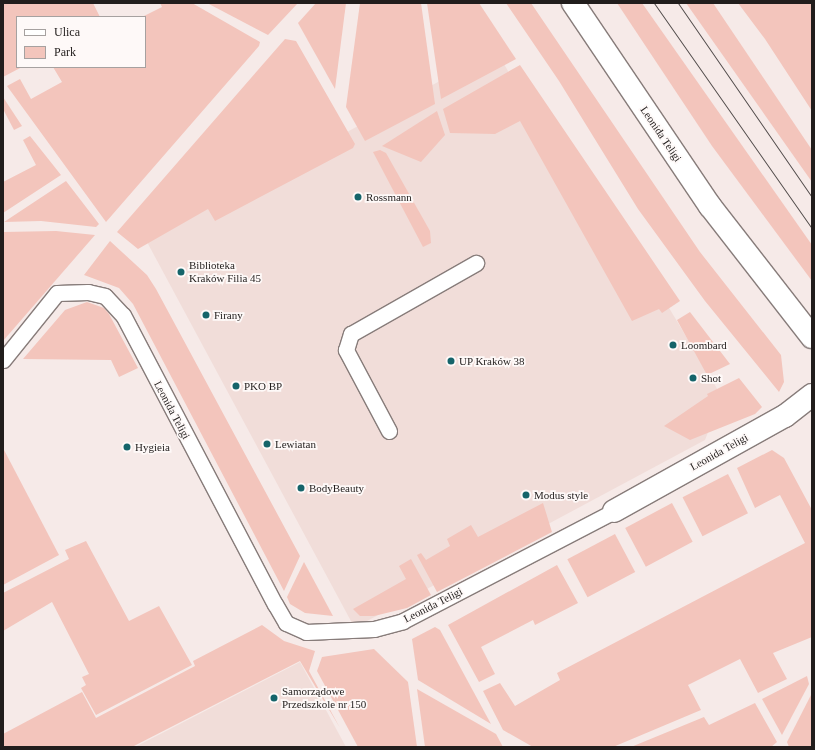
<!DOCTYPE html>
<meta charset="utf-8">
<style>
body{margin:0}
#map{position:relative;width:815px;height:750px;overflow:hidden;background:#f6eae8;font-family:"Times New Roman",serif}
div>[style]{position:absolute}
.built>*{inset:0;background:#f1ddd9}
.green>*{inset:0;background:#f3c5bc;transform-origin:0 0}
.roads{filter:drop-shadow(1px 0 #877c7a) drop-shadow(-1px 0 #877c7a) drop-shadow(0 1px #877c7a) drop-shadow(0 -1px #877c7a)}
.lane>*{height:15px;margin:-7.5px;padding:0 7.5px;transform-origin:7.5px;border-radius:7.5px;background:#fff}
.street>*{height:22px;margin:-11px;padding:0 11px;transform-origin:11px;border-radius:11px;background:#fff}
.secondary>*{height:22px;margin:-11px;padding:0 11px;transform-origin:11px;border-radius:11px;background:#fff}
.tram>*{height:1px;margin:-0.5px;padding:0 0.5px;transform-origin:0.5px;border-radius:0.5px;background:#524c4b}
.dots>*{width:11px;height:11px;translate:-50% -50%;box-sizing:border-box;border:2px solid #fef9f8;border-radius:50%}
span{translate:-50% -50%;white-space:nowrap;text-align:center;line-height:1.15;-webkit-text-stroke:3.5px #fef9f8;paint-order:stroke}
.street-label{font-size:11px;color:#211d1c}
.poi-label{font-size:11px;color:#211d1c}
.left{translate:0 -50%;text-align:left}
.frame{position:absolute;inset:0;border:4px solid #211d1c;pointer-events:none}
.legend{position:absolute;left:16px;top:16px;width:130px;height:52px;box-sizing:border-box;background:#fef9f8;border:1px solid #a6a1a0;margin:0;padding:5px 7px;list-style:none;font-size:12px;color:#211d1c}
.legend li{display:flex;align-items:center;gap:8px;height:20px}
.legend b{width:20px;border:1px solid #a6a1a0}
</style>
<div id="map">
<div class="built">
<div style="clip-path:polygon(496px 50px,640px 303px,659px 291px,722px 397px,705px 440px,367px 621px,352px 623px,147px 242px)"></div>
<div style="clip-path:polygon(300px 662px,346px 747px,135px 747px)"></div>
</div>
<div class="green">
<div style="clip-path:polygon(3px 3px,93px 3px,100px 17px,17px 17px,17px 67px,22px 67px,3px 77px)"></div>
<div style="clip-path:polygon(160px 3px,192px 3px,260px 42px,259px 46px,106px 222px,7px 86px,20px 79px,31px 99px,62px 82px,53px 67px,145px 67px,142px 17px,162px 7px)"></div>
<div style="clip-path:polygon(207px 3px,298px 3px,268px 35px)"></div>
<div style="clip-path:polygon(316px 3px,346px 3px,335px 89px,298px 23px)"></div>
<div style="clip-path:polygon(360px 3px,421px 3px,435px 104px,365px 141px,346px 107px)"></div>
<div style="clip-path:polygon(427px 3px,479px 3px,516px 59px,441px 99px)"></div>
<div style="clip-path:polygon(506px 3px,531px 3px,700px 252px,781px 355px,784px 382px,779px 392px,705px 301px,638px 209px,559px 81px)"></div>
<div style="clip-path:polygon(617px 3px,642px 3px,812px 245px,812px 281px,712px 146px)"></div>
<div style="clip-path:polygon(686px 3px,713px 3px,812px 150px,812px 182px)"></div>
<div style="clip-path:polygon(738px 3px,812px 3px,812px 111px,765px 39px)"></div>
<div style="clip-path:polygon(285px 39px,296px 41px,355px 144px,353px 148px,215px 221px,208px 209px,138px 249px,117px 232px)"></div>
<div style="clip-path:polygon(520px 65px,680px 301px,662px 313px,659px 309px,632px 321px,520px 121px,495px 134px,450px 133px,443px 109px)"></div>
<div style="clip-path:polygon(3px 97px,22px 126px,14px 130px,3px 109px)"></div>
<div style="clip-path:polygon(437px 111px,445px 135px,421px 162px,382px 146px)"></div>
<div style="clip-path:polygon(30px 136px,61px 175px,3px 213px,3px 182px,36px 165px,23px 140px)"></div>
<div style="clip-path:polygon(380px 150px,386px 153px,430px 231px,431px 243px,423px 247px,373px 152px)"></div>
<div style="clip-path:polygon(66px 181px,99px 224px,96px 227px,41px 221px,4px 222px)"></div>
<div style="clip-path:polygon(56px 231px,95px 235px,3px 341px,3px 232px)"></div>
<div style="clip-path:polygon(110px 241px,147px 275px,156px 289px,300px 556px,284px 591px,133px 304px,119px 288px,84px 275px)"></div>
<div style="clip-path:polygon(87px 302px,104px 308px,109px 314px,138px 368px,119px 377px,111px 360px,23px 359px,65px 310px)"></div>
<div style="clip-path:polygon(690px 312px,730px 364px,707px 375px,677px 320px)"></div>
<div style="clip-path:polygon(739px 378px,762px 407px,755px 414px,690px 440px,664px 426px,708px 396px,707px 394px)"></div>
<div style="clip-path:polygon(3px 448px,59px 555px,3px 585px)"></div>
<div style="clip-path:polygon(772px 450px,784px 458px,812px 510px,812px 637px,773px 653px,787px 679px,758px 693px,740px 659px,688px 685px,701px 710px,613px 747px,533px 747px,503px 730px,483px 691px,500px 683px,515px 706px,560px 680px,557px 673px,805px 543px,780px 495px,755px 508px,737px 468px)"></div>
<div style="left:728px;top:474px;width:44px;height:51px;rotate:63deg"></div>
<div style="clip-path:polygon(543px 503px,552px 532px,437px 592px,417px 555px,421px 553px,426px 560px,450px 546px,447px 539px,471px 525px,478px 537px)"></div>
<div style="left:672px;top:503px;width:44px;height:53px;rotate:62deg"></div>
<div style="left:615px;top:534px;width:43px;height:54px;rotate:62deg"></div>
<div style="clip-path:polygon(86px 541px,129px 621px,159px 606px,192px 665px,96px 715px,81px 688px,86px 685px,82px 677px,89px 674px,52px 602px,3px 631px,3px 593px,69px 559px,65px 550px)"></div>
<div style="clip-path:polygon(411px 559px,431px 595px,407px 608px,374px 616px,360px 616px,353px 609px,406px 579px,399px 566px)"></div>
<div style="clip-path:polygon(304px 562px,333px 616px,305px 613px,290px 604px,287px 597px)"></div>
<div style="clip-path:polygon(557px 565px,578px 603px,535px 625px,533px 620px,481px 647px,495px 674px,479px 682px,448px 625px)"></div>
<div style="clip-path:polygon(262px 625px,284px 641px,315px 651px,309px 671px,340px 728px,300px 661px,132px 747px,3px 747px,3px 734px,82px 692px,96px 718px,195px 666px,193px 661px)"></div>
<div style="clip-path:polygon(435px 627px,440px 630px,491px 724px,418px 680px,412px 639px)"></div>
<div style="clip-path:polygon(374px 649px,408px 682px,417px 747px,358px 747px,317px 671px,322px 657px)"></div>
<div style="clip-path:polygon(807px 676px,809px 684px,782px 735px,762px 699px)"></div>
<div style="clip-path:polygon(417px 689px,496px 734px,503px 747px,425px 747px)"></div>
<div style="clip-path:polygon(812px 693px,812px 747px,789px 747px,787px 742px)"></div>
<div style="clip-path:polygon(755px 703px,777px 742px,771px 747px,631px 747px,704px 717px,709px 725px)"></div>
</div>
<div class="roads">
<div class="lane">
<div style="left:3px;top:360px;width:86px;rotate:-51.1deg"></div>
<div style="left:57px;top:293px;width:31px;rotate:-2deg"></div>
<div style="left:88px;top:292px;width:17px;rotate:13deg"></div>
<div style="left:105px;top:296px;width:26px;rotate:47deg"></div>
<div style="left:123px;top:315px;width:327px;rotate:62.3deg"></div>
<div style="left:275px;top:604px;width:22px;rotate:60deg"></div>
<div style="left:286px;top:623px;width:22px;rotate:24deg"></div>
<div style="left:306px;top:632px;width:68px;rotate:-2.5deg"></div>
<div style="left:374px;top:629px;width:30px;rotate:-15deg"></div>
<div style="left:403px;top:621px;width:238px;rotate:-27.5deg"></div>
<div style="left:389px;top:431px;width:92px;rotate:-118deg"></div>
<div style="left:346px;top:350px;width:17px;rotate:-73deg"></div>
<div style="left:351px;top:334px;width:144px;rotate:-29.6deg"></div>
</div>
<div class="street">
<div style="left:614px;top:511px;width:196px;rotate:-29.1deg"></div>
<div style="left:785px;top:416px;width:34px;rotate:-38deg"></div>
</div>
<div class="secondary">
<div style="left:573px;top:3px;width:245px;rotate:56deg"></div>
<div style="left:710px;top:206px;width:166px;rotate:52.1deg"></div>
</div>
</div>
<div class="tram">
<div style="left:654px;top:3px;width:276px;rotate:55deg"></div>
<div style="left:678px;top:3px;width:236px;rotate:55.4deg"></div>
</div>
<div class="dots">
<div style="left:358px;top:197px;background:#15646a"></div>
<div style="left:181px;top:272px;background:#15646a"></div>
<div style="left:206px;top:315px;background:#15646a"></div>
<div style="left:673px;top:345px;background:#15646a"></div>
<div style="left:451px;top:361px;background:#15646a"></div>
<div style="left:693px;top:378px;background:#15646a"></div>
<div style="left:236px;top:386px;background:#15646a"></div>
<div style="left:267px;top:444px;background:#15646a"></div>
<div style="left:127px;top:447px;background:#15646a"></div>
<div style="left:301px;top:488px;background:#15646a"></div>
<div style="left:526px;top:495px;background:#15646a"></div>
<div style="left:274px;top:698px;background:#15646a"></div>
</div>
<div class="street-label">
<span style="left:661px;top:134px;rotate:56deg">Leonida Teligi</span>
<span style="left:172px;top:410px;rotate:62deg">Leonida Teligi</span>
<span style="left:719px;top:452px;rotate:-29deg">Leonida Teligi</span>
<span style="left:433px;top:605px;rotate:-27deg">Leonida Teligi</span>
</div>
<div class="poi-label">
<span class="left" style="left:366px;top:197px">Rossmann</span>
<span class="left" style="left:189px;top:272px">Biblioteka<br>Kraków Filia 45</span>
<span class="left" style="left:214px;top:315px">Firany</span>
<span class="left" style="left:681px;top:345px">Loombard</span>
<span class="left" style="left:459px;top:361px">UP Kraków 38</span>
<span class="left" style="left:701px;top:378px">Shot</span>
<span class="left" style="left:244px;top:386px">PKO BP</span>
<span class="left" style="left:275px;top:444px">Lewiatan</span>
<span class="left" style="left:135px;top:447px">Hygieia</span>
<span class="left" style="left:309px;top:488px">BodyBeauty</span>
<span class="left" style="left:534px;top:495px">Modus style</span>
<span class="left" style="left:282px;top:698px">Samorządowe<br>Przedszkole nr 150</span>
</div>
<div class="frame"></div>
<ul class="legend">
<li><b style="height:5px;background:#fff"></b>Ulica</li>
<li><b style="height:11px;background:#f3c5bc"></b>Park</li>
</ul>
</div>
